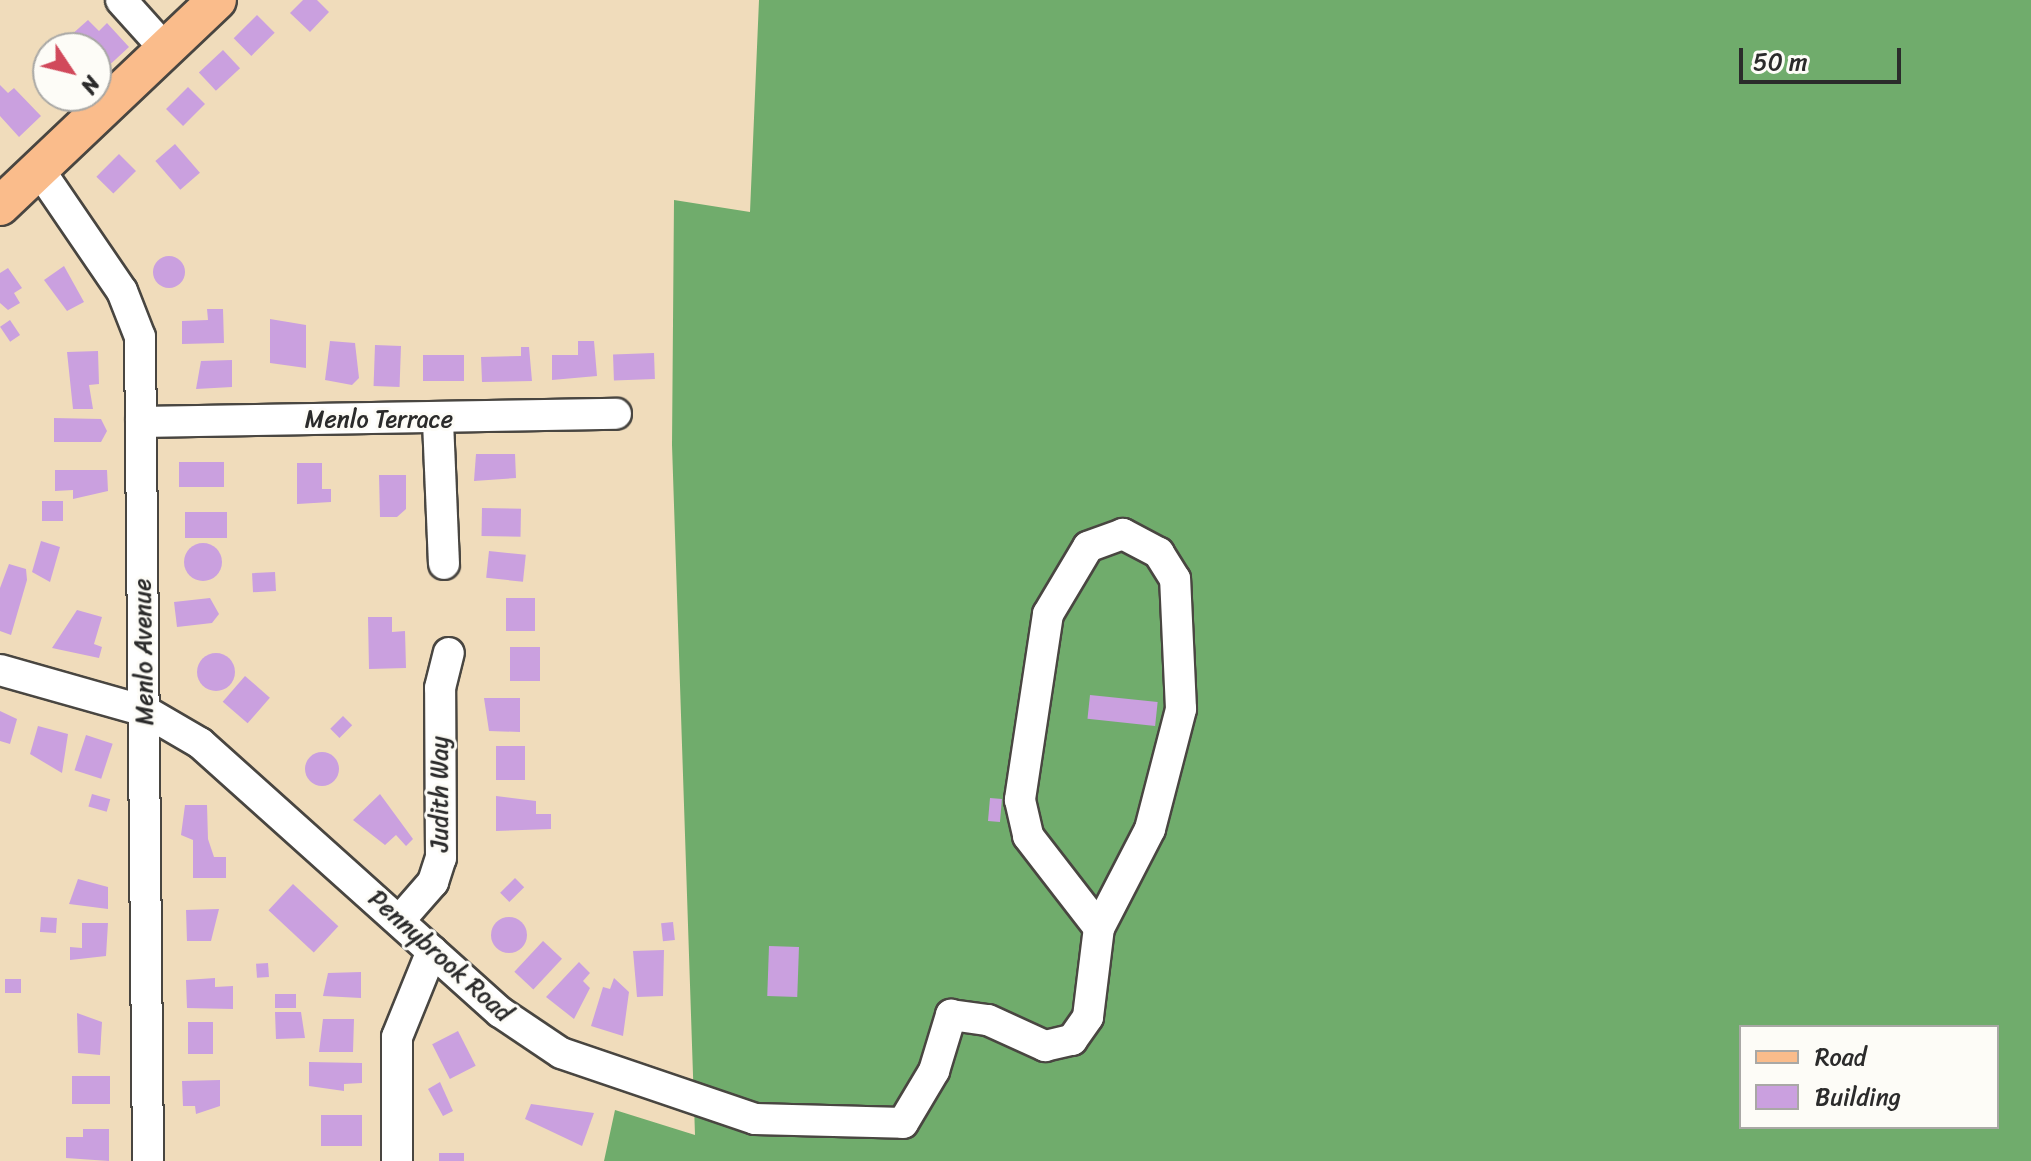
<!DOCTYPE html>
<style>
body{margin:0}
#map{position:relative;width:2031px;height:1161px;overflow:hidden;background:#f0dcbb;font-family:Sriracha,sans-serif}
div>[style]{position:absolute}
.forest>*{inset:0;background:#70ac6c}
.building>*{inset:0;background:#caa0df;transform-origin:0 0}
.round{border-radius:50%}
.roads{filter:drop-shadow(2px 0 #494641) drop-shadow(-2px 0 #494641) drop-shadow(0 2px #494641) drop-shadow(0 -2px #494641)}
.minor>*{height:30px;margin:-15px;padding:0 15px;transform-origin:15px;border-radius:15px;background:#fff}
.major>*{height:38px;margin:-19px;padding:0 19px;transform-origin:19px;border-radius:19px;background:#fabc8b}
span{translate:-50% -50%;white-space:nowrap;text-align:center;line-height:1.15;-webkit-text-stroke:6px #fdfcf7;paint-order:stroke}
.street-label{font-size:24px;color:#2b2b2b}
.legend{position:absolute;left:1739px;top:1025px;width:260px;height:104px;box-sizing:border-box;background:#fdfcf7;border:2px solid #a9a8a5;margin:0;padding:10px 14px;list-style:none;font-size:24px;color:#2b2b2b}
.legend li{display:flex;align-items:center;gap:16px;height:40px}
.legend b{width:40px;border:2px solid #a9a8a5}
.north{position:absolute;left:32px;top:32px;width:80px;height:80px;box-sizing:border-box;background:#fdfcf7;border:2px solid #a9a8a5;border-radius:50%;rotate:125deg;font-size:22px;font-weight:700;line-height:32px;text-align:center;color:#2b2b2b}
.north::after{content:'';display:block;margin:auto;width:28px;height:36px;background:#d1495b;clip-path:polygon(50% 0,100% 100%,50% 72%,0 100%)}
.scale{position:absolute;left:1739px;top:48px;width:162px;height:36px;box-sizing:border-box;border:4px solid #2b2b2b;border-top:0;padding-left:10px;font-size:24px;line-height:28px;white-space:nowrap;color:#2b2b2b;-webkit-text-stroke:6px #fdfcf7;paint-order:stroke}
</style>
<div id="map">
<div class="forest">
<div style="clip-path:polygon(evenodd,759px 0,2031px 0,2031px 1161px,604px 1161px,615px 1110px,695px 1135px,672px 445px,674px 200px,750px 212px,759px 0,1741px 1027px,1997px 1027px,1997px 1127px,1741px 1127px,1741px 1027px)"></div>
</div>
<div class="building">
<div style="clip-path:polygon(303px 0,317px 0,329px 12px,310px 32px,290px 13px)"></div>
<div style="left:257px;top:15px;width:25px;height:33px;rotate:45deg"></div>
<div style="clip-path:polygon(88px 20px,99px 31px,107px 23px,129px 47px,103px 71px,96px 48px,82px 48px,70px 36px)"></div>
<div style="left:223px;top:50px;width:25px;height:33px;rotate:47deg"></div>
<div style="clip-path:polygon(0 85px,8px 93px,14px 88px,41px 116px,19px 137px,0 116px)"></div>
<div style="left:188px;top:87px;width:24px;height:31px;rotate:45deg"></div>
<div style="left:175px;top:144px;width:38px;height:26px;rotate:49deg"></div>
<div style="left:119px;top:154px;width:24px;height:32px;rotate:45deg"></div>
<div class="round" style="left:153px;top:256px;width:32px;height:32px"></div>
<div style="clip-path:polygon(64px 266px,84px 302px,67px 311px,44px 280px)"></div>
<div style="clip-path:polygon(8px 268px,22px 288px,14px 293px,20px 303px,8px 310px,0 303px,0 273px)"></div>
<div style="clip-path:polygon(207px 309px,223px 309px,224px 343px,182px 344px,182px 321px,208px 320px)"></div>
<div style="clip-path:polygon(270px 319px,306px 325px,306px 368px,270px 363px)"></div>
<div style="left:10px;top:320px;width:18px;height:12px;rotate:56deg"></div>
<div style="clip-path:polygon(330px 341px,355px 343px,359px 378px,352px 385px,325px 380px)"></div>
<div style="clip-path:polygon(578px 341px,594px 341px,597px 376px,552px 380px,552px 355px,578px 355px)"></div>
<div style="left:375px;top:345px;width:26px;height:41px;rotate:2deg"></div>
<div style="clip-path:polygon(521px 347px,529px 347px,532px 381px,482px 382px,481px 357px,521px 356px)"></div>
<div style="clip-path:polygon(98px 351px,99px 384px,89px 385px,93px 409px,73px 409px,67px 352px)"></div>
<div style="left:654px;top:353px;width:26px;height:41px;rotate:88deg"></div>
<div style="left:464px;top:355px;width:26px;height:41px;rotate:90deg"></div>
<div style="clip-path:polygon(232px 360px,232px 387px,196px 389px,201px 361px)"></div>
<div style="clip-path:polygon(54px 418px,101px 419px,107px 431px,101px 442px,54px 442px)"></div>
<div style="clip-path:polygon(476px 454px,515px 454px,516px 478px,474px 481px)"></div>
<div style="left:224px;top:462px;width:25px;height:45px;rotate:90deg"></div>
<div style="clip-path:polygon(297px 463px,322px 463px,322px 489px,331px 489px,331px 502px,297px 504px)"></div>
<div style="clip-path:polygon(55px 470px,107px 470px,108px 491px,73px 499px,73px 490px,55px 491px)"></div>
<div style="clip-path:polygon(379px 475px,406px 475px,406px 509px,397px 517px,380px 517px)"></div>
<div style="left:42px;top:501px;width:21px;height:20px"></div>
<div style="left:482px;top:508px;width:39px;height:28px;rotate:1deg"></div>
<div style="left:185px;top:512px;width:42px;height:26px"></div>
<div style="clip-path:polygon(41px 541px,60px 547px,50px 582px,32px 572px)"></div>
<div class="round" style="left:184px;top:543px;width:38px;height:38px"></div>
<div style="left:489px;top:551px;width:37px;height:27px;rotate:6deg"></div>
<div style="clip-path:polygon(9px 564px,26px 569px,27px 580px,11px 635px,0 631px,0 588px)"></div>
<div style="left:275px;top:572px;width:19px;height:23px;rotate:87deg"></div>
<div style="clip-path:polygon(210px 598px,219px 614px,212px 623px,177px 627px,174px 602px)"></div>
<div style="left:506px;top:598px;width:29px;height:33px"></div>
<div style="clip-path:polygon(77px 610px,102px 617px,94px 644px,102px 647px,99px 658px,52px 648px)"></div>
<div style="clip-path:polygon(368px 617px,392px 617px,392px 632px,405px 631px,406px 668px,369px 669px)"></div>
<div style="left:540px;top:647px;width:34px;height:30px;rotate:90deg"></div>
<div class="round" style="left:197px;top:653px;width:38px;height:38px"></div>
<div style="left:245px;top:676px;width:33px;height:34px;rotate:41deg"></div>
<div style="left:1090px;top:695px;width:68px;height:24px;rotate:6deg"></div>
<div style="clip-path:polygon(484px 698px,520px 698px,520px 732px,489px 731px)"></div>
<div style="clip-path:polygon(0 711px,17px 719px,10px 744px,0 741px)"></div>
<div style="left:343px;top:716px;width:13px;height:18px;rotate:45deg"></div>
<div style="clip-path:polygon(38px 726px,68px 734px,62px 773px,30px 754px)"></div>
<div style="left:86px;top:735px;width:28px;height:37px;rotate:18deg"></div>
<div style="left:525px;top:746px;width:34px;height:29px;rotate:90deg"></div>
<div class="round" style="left:305px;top:752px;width:34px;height:34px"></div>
<div style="left:92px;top:794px;width:19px;height:13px;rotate:16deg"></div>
<div style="clip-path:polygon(380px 794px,413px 839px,406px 846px,396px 835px,385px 845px,353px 820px)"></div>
<div style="clip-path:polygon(496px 796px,536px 801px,536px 814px,551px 814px,551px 829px,496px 831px)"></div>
<div style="left:990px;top:798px;width:12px;height:23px;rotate:5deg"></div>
<div style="clip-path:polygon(185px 805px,207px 805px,208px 839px,214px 857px,226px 857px,226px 878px,193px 878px,193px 840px,181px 835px)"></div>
<div style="left:515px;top:878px;width:13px;height:21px;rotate:45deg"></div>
<div style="clip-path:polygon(78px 879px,108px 887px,108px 909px,69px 904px)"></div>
<div style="left:293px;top:884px;width:62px;height:36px;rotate:43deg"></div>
<div style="clip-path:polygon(219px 909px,211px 941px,187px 941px,186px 910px)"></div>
<div style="left:41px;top:917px;width:16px;height:15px;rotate:4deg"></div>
<div class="round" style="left:491px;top:917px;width:36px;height:36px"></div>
<div style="left:673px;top:922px;width:18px;height:12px;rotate:84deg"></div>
<div style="clip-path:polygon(82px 923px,108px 923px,106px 956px,70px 960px,70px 947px,82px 948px)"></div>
<div style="left:543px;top:941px;width:26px;height:42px;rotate:43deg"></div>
<div style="left:769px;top:946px;width:30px;height:50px;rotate:2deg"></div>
<div style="clip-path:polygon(664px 950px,663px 996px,637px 997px,633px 951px)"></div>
<div style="clip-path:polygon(579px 962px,590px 973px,583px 981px,590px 988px,574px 1019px,546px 997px)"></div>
<div style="left:268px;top:963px;width:14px;height:12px;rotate:86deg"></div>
<div style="clip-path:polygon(361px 972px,361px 998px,323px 996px,328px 973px)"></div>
<div style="clip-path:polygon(215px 978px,215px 987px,233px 986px,233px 1009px,187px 1008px,186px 980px)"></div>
<div style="clip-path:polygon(614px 978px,629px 992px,623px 1036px,591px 1026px,603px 987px,610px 989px)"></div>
<div style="left:5px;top:979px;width:16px;height:14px"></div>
<div style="left:275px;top:994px;width:21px;height:14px"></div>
<div style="clip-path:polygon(275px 1012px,301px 1012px,305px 1038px,276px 1039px)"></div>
<div style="clip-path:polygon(77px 1013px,102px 1022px,100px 1055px,78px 1053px)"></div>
<div style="clip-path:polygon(323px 1019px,354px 1019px,353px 1052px,319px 1052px)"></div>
<div style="left:213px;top:1022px;width:32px;height:25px;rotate:90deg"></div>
<div style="left:458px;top:1031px;width:39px;height:29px;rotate:63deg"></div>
<div style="clip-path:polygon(309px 1062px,362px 1063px,362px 1083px,344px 1084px,344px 1091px,309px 1086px)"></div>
<div style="left:110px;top:1076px;width:28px;height:38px;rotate:90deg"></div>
<div style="clip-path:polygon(220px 1080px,220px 1106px,196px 1114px,195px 1106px,183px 1106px,182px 1081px)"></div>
<div style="clip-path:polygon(440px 1082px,453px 1111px,443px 1116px,428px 1089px)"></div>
<div style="clip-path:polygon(531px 1104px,594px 1113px,582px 1146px,525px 1119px)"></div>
<div style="left:321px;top:1115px;width:41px;height:31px"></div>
<div style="clip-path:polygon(83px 1129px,109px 1129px,109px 1161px,66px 1158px,66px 1137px,83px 1137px)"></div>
<div style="left:439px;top:1153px;width:25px;height:8px"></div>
</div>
<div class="roads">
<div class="minor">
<div style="left:121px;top:0;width:67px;rotate:48deg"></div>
<div style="left:40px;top:171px;width:145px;rotate:55.7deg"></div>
<div style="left:122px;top:291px;width:49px;rotate:68.6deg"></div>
<div style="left:140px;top:337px;width:824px;rotate:89.44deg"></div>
<div style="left:438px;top:421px;width:143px;rotate:87.6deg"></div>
<div style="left:141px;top:422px;width:475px;rotate:-1deg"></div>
<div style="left:0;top:670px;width:151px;rotate:15.8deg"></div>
<div style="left:145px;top:711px;width:64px;rotate:30.2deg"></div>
<div style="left:200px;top:743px;width:403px;rotate:41.9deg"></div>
<div style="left:500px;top:1012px;width:73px;rotate:33.9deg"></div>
<div style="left:561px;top:1053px;width:205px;rotate:18.8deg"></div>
<div style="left:755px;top:1119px;width:148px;rotate:1.5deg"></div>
<div style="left:903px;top:1123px;width:61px;rotate:-59.2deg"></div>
<div style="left:934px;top:1071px;width:59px;rotate:-73.1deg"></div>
<div style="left:951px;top:1015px;width:37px;rotate:8deg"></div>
<div style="left:988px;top:1020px;width:63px;rotate:24.5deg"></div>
<div style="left:1045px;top:1046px;width:28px;rotate:-13deg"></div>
<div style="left:1072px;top:1040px;width:28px;rotate:-55deg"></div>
<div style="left:1088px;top:1017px;width:90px;rotate:-83deg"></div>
<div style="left:1099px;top:928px;width:111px;rotate:-62.7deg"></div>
<div style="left:1150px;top:829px;width:124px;rotate:-75.5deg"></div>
<div style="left:1181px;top:709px;width:130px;rotate:-92.6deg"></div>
<div style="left:1175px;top:579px;width:31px;rotate:-122deg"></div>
<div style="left:1159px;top:553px;width:41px;rotate:-152.2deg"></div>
<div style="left:1123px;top:534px;width:37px;rotate:160deg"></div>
<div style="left:1088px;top:547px;width:78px;rotate:120.8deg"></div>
<div style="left:1048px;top:614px;width:188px;rotate:98.6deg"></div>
<div style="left:1020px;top:800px;width:37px;rotate:77deg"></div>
<div style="left:1028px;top:836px;width:116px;rotate:52.3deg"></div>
<div style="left:399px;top:921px;width:52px;rotate:-48.9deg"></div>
<div style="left:433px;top:882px;width:25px;rotate:-72deg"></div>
<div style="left:441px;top:858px;width:170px;rotate:-90.3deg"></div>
<div style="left:440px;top:688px;width:36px;rotate:-76deg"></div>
<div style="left:397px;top:1161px;width:124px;rotate:-90deg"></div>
<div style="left:397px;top:1037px;width:93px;rotate:-67.9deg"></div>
</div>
<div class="major">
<div style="left:0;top:206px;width:299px;rotate:-43.5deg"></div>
</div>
</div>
<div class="street-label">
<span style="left:379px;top:420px">Menlo Terrace</span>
<span style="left:144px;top:652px;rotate:-91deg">Menlo Avenue</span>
<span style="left:440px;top:794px;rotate:-90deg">Judith Way</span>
<span style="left:440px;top:956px;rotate:42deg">Pennybrook Road</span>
</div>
<ul class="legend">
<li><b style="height:10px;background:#fabc8b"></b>Road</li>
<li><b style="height:22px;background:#caa0df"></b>Building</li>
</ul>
<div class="north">N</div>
<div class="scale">50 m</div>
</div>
